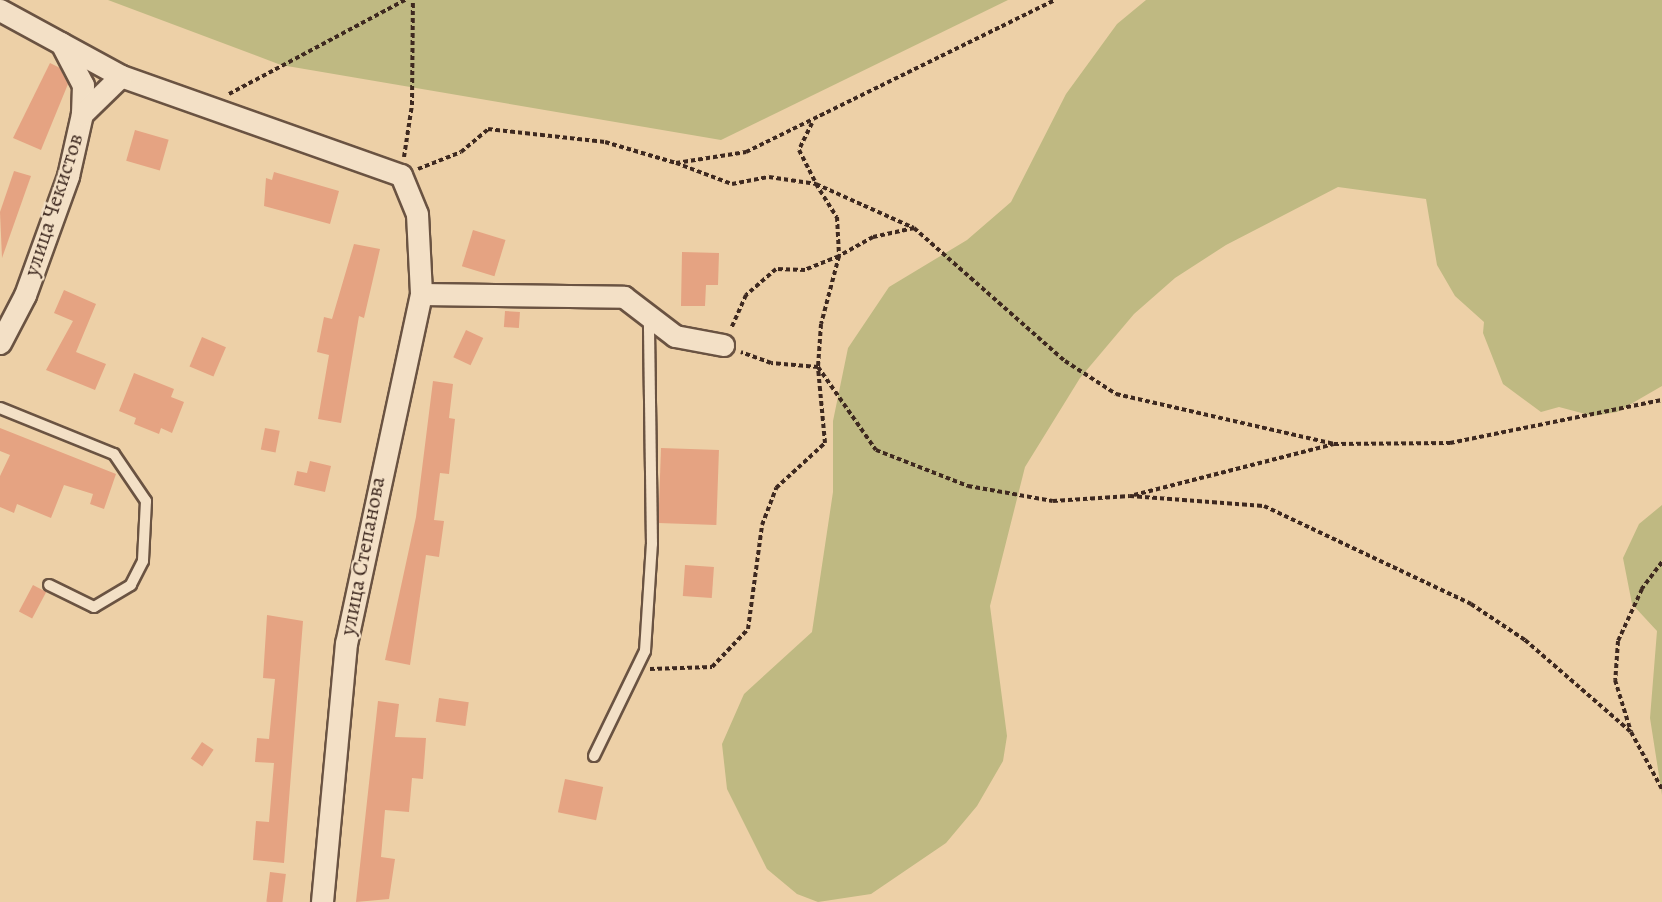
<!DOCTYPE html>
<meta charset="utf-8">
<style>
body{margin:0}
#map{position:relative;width:1662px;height:902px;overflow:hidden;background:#edd0a7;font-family:Alegreya,serif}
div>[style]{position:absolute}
.green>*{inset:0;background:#bfb982}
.building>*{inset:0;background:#e5a382;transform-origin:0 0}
.path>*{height:4px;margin-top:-2px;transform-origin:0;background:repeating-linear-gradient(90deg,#3e2920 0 4.5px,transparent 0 7.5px)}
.roads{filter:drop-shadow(2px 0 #6a5342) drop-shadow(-2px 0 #6a5342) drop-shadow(0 2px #6a5342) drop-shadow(0 -2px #6a5342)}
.lane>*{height:10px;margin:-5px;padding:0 5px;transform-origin:5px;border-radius:5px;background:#f3e0c6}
.street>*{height:21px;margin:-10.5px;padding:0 10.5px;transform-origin:10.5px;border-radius:10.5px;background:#f3e0c6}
span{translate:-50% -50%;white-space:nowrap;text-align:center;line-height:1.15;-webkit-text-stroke:4.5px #f3e0c6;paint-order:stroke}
.street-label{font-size:22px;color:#3e2920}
</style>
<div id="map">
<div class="green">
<div style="clip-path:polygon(108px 0,1008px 0,721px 140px,281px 65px)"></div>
<div style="clip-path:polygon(1146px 0,1662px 0,1662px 386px,1617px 412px,1593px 416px,1559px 407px,1541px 412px,1503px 384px,1483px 333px,1484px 322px,1455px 296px,1437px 265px,1426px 199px,1338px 187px,1226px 245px,1175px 278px,1134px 314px,1080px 378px,1025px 467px,990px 606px,1007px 736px,1003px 761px,977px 806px,946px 843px,871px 894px,818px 902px,797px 894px,767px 869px,727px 789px,722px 744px,744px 694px,812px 632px,833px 492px,833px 421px,848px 348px,889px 287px,967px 240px,1011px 202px,1066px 94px,1117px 24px)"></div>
<div style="clip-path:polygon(1662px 505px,1662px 795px,1650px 718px,1657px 631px,1632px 604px,1623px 558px,1639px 524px)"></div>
</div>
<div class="building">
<div style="clip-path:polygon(50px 63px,60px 68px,68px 84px,41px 150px,13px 138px)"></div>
<div style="left:135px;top:130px;width:35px;height:32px;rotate:16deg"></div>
<div style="clip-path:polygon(14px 171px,31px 176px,2px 258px,0 212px)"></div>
<div style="clip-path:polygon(274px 172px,339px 191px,330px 224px,264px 206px,266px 178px,272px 180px)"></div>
<div style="left:473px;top:230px;width:34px;height:38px;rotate:17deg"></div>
<div style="clip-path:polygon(354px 244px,380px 249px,364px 318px,359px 316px,341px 423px,318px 419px,329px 355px,317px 352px,324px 317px,332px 319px)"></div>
<div style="clip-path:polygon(682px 252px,719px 253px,718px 285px,706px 285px,705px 306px,681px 306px)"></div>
<div style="clip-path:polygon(64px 290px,96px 304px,76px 352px,106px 364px,95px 390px,46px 370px,73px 321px,54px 313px)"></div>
<div style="left:505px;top:311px;width:15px;height:16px;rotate:4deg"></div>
<div style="left:466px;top:330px;width:19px;height:30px;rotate:25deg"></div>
<div style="left:202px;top:337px;width:26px;height:32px;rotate:23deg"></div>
<div style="clip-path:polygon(134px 373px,174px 389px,171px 397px,184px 402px,172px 433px,161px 428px,159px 434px,134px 424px,136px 418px,119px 411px)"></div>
<div style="clip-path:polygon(433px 381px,453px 384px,449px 418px,455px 419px,449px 474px,440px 473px,434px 520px,444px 521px,439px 557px,426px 555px,410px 665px,385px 660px,416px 517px)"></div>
<div style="clip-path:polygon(0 428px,116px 474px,104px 509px,90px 504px,93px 494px,64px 485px,51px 518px,17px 504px,14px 513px,0 507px,0 476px,10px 455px,0 451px)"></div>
<div style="left:265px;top:428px;width:15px;height:22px;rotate:11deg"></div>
<div style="left:661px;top:448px;width:58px;height:75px;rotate:2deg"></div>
<div style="clip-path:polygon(310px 461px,331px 466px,325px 492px,294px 485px,297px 471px,307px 473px)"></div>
<div style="left:685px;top:565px;width:29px;height:31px;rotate:4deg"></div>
<div style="left:33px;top:585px;width:15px;height:30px;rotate:28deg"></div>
<div style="clip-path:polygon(267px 615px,303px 621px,284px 863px,253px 860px,256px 821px,269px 822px,274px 763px,255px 762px,257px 738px,269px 739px,275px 679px,263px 678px)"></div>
<div style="left:439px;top:698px;width:30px;height:24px;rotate:8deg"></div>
<div style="clip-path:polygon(378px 701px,399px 704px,395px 737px,426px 738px,423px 779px,412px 778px,409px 812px,385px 810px,381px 857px,395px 859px,389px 899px,356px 902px)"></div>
<div style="left:202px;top:742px;width:14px;height:20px;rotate:34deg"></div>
<div style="left:565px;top:779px;width:39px;height:34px;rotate:12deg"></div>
<div style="left:270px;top:872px;width:16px;height:30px;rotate:7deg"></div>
</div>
<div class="path">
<div style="left:229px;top:94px;width:200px;rotate:-28.1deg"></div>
<div style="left:812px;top:123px;width:30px;rotate:116deg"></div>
<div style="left:799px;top:150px;width:38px;rotate:63deg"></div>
<div style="left:816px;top:184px;width:107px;rotate:24.2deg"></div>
<div style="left:914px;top:228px;width:201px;rotate:41.4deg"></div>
<div style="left:1065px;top:361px;width:61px;rotate:32.9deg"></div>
<div style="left:1116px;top:394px;width:224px;rotate:12.9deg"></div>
<div style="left:404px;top:157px;width:53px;rotate:-81.3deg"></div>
<div style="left:412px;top:105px;width:105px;rotate:-89.5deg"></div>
<div style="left:676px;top:163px;width:60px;rotate:20.6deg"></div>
<div style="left:732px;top:184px;width:38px;rotate:-11deg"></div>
<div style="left:769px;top:177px;width:48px;rotate:8.5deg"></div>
<div style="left:816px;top:184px;width:39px;rotate:58deg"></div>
<div style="left:837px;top:217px;width:39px;rotate:87deg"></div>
<div style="left:839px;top:256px;width:37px;rotate:158deg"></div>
<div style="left:805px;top:270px;width:29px;rotate:-178deg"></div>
<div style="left:776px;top:269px;width:40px;rotate:139deg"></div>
<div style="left:746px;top:295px;width:36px;rotate:114deg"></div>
<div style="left:418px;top:169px;width:46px;rotate:-21.6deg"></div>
<div style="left:461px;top:152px;width:35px;rotate:-40deg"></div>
<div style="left:488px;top:129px;width:118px;rotate:6.3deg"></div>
<div style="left:605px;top:142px;width:74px;rotate:16.5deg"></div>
<div style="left:676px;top:163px;width:71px;rotate:-8.9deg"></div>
<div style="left:746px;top:152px;width:344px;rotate:-26.2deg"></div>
<div style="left:914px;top:228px;width:42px;rotate:167.6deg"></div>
<div style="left:873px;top:237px;width:39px;rotate:151deg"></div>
<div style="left:839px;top:256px;width:70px;rotate:104.8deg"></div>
<div style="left:821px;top:324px;width:43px;rotate:94deg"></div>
<div style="left:818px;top:367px;width:101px;rotate:55.1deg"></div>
<div style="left:876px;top:450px;width:99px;rotate:21.4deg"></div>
<div style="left:968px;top:486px;width:86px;rotate:10deg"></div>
<div style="left:1053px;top:501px;width:77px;rotate:-3.7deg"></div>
<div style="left:1130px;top:496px;width:134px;rotate:4.3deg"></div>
<div style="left:1264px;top:506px;width:229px;rotate:25.3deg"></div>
<div style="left:1471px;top:604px;width:65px;rotate:33.7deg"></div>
<div style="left:1525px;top:640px;width:140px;rotate:41deg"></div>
<div style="left:1134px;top:495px;width:206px;rotate:-14.3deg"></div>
<div style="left:1334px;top:444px;width:116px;rotate:-0.5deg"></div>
<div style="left:1450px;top:443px;width:216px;rotate:-11.5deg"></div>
<div style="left:1662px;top:562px;width:34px;rotate:127deg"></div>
<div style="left:1642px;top:589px;width:57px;rotate:114.8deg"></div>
<div style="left:1618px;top:641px;width:39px;rotate:94deg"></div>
<div style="left:1615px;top:680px;width:54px;rotate:72.9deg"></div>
<div style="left:1631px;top:732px;width:65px;rotate:61.5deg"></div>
<div style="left:650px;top:669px;width:62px;rotate:-1.8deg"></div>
<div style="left:712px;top:667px;width:52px;rotate:-46.5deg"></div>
<div style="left:748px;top:629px;width:105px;rotate:-82.3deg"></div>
<div style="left:762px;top:525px;width:40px;rotate:-69deg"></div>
<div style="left:776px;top:488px;width:67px;rotate:-42.6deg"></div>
<div style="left:825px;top:443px;width:76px;rotate:-95.3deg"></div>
<div style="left:818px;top:367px;width:47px;rotate:-175.1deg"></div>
<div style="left:771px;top:363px;width:32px;rotate:-160deg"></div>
</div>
<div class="roads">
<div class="lane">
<div style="left:0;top:408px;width:123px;rotate:22deg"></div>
<div style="left:114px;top:454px;width:57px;rotate:55.8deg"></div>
<div style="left:146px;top:501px;width:60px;rotate:92.9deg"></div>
<div style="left:143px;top:561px;width:27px;rotate:117deg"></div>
<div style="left:131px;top:585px;width:43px;rotate:149.3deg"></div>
<div style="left:94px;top:607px;width:50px;rotate:-153.9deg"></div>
<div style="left:594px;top:756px;width:117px;rotate:-64.1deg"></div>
<div style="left:645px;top:651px;width:107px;rotate:-86.3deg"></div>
<div style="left:652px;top:544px;width:228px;rotate:-90.8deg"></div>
</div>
<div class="street">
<div style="left:0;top:10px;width:138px;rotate:28.6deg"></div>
<div style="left:121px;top:76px;width:297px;rotate:19.5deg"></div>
<div style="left:401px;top:175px;width:42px;rotate:67.7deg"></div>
<div style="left:417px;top:214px;width:80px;rotate:87.1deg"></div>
<div style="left:421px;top:294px;width:357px;rotate:102.1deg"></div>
<div style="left:346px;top:643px;width:260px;rotate:95.3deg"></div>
<div style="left:61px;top:43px;width:47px;rotate:62.4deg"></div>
<div style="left:83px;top:85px;width:29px;rotate:92deg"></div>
<div style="left:421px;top:294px;width:203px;rotate:0.8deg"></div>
<div style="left:624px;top:297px;width:64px;rotate:37.4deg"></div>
<div style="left:675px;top:336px;width:49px;rotate:10.6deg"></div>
<div style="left:0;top:343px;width:54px;rotate:-62.5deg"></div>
<div style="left:25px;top:295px;width:127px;rotate:-70.1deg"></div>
<div style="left:68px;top:176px;width:64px;rotate:-77.3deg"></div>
<div style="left:82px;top:114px;width:54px;rotate:-44.3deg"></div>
</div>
</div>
<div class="street-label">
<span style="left:54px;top:205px;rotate:-72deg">улица Чекистов</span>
<span style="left:363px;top:556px;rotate:-79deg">улица Степанова</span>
</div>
</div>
